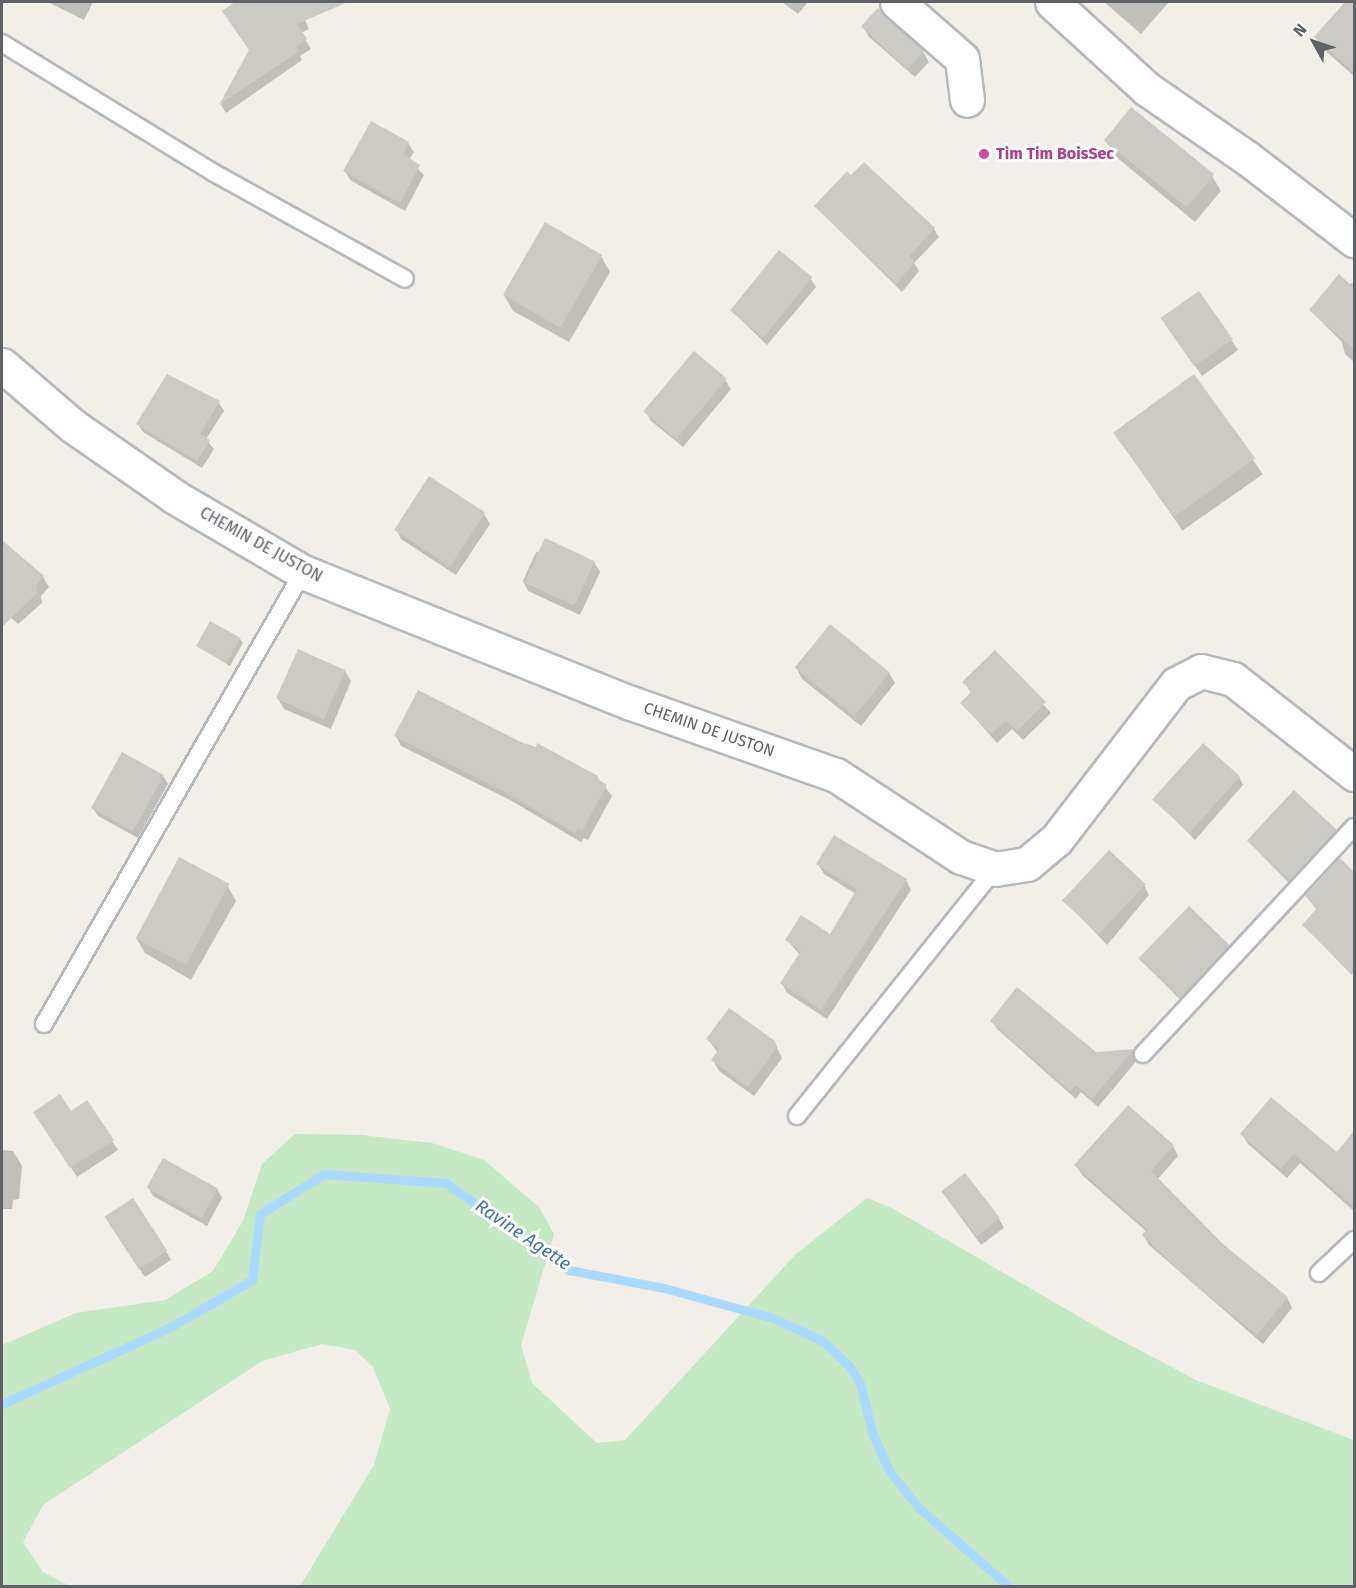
<!DOCTYPE html>
<style>
body{margin:0}
#map{position:relative;width:1356px;height:1588px;overflow:hidden;background:#f1efe8;font-family:"Fira Sans",sans-serif}
div>[style]{position:absolute}
.green>*{inset:0;background:#c5e8c5}
.shadow>*{inset:0;background:#0003;transform-origin:0 0}
.stream>*{height:9px;margin:-4.5px;padding:0 4.5px;transform-origin:4.5px;border-radius:4.5px;background:#aadaff}
.building>*{inset:0;background:#cccac5;transform-origin:0 0}
.roads{filter:drop-shadow(2px 0 #b5b8bc) drop-shadow(-2px 0 #b5b8bc) drop-shadow(0 2px #b5b8bc) drop-shadow(0 -2px #b5b8bc)}
.service>*{height:16px;margin:-8px;padding:0 8px;transform-origin:8px;border-radius:8px;background:#fff}
.minor>*{height:33px;margin:-16.5px;padding:0 16.5px;transform-origin:16.5px;border-radius:16.5px;background:#fff}
.dots>*{width:16px;height:16px;translate:-50% -50%;box-sizing:border-box;border:3px solid #fff;border-radius:50%}
span{translate:-50% -50%;white-space:nowrap;text-align:center;line-height:1.15;-webkit-text-stroke:6px #fff;paint-order:stroke}
.hotel-label{font-size:16px;color:#b23c85;font-weight:700}
.left{translate:0 -50%;text-align:left}
.street-label{font-size:16px;color:#5f6368}
.water-label{font-size:18px;color:#4174aa;font-style:italic}
.frame{position:absolute;inset:0;border:3px solid #5f6368;pointer-events:none}
.north{position:absolute;left:1284px;top:12px;width:60px;height:60px;-webkit-text-stroke:4px #fff;paint-order:stroke;rotate:310deg;font-size:16px;font-weight:700;line-height:24px;text-align:center;color:#5f6368}
.north::after{content:'';display:block;margin:auto;width:21px;height:27px;background:#5f6368;clip-path:polygon(50% 0,100% 100%,50% 72%,0 100%)}
</style>
<div id="map">
<div class="green">
<div style="clip-path:polygon(295px 1134px,361px 1135px,432px 1143px,484px 1160px,539px 1207px,554px 1234px,521px 1345px,532px 1383px,597px 1443px,625px 1440px,796px 1254px,867px 1198px,892px 1208px,1107px 1333px,1198px 1381px,1354px 1440px,1354px 1586px,300px 1586px,374px 1465px,390px 1409px,373px 1367px,355px 1350px,322px 1344px,262px 1361px,43px 1505px,23px 1542px,43px 1572px,70px 1586px,2px 1586px,2px 1345px,76px 1313px,165px 1300px,213px 1271px,243px 1221px,262px 1164px)"></div>
</div>
<div class="shadow">
<div style="clip-path:polygon(48px 2px,93px 2px,84px 20px)"></div>
<div style="clip-path:polygon(235px 2px,297px 2px,309px 29px,301px 33px,311px 49px,300px 56px,302px 60px,226px 113px,221px 105px,250px 51px,224px 11px)"></div>
<div style="clip-path:polygon(782px 2px,808px 2px,798px 14px)"></div>
<div style="clip-path:polygon(1104px 2px,1169px 2px,1141px 34px)"></div>
<div style="clip-path:polygon(1345px 3px,1354px 11px,1354px 76px,1322px 48px,1316px 37px)"></div>
<div style="clip-path:polygon(863px 27px,923px 52px,929px 62px,915px 77px,869px 37px)"></div>
<div style="clip-path:polygon(1106px 141px,1212px 176px,1221px 191px,1195px 222px,1115px 156px)"></div>
<div style="clip-path:polygon(408px 143px,414px 152px,409px 160px,424px 175px,405px 211px,350px 180px,345px 171px)"></div>
<div style="clip-path:polygon(816px 207px,934px 229px,939px 237px,914px 263px,919px 271px,902px 292px)"></div>
<div style="clip-path:polygon(545px 224px,601px 256px,610px 272px,569px 342px,513px 311px,504px 295px)"></div>
<div style="clip-path:polygon(810px 278px,816px 287px,767px 345px,731px 310px)"></div>
<div style="clip-path:polygon(1352px 283px,1354px 285px,1354px 362px,1345px 354px,1342px 342px,1310px 310px)"></div>
<div style="clip-path:polygon(1199px 293px,1238px 350px,1202px 376px,1169px 329px)"></div>
<div style="clip-path:polygon(168px 376px,219px 403px,224px 411px,206px 439px,214px 449px,202px 468px,143px 432px,138px 424px)"></div>
<div style="left:1194px;top:376px;width:120px;height:98px;rotate:55deg"></div>
<div style="clip-path:polygon(725px 380px,731px 389px,683px 447px,651px 421px,646px 412px)"></div>
<div style="clip-path:polygon(484px 514px,490px 524px,456px 575px,401px 539px,396px 529px)"></div>
<div style="clip-path:polygon(2px 542px,43px 577px,49px 587px,41px 596px,42px 603px,18px 624px,2px 610px)"></div>
<div style="clip-path:polygon(536px 552px,594px 562px,600px 572px,580px 615px,528px 591px,523px 581px)"></div>
<div style="clip-path:polygon(240px 639px,243px 643px,230px 666px,198px 646px)"></div>
<div style="clip-path:polygon(994px 652px,1051px 713px,1023px 740px,1012px 729px,997px 743px,962px 703px,972px 694px,964px 682px)"></div>
<div style="clip-path:polygon(797px 669px,889px 673px,895px 683px,861px 726px,802px 679px)"></div>
<div style="clip-path:polygon(345px 671px,351px 681px,331px 729px,284px 709px,278px 699px)"></div>
<div style="clip-path:polygon(396px 736px,523px 744px,597px 777px,612px 796px,588px 840px,584px 838px,581px 842px,510px 800px,401px 746px)"></div>
<div style="clip-path:polygon(163px 776px,168px 784px,138px 838px,98px 816px,93px 808px)"></div>
<div style="clip-path:polygon(1239px 777px,1243px 785px,1195px 840px,1155px 800px)"></div>
<div style="clip-path:polygon(1335px 831px,1341px 841px,1296px 890px,1248px 841px)"></div>
<div style="clip-path:polygon(1340px 860px,1354px 874px,1352px 975px,1303px 925px,1317px 910px,1306px 896px)"></div>
<div style="clip-path:polygon(818px 864px,906px 880px,911px 890px,827px 1019px,787px 993px,782px 983px,800px 955px,787px 940px,831px 936px,856px 894px,824px 874px)"></div>
<div style="clip-path:polygon(227px 885px,236px 901px,191px 980px,145px 953px,136px 938px)"></div>
<div style="clip-path:polygon(1144px 885px,1149px 895px,1107px 945px,1064px 900px)"></div>
<div style="clip-path:polygon(1229px 946px,1235px 956px,1187px 1007px,1141px 959px)"></div>
<div style="clip-path:polygon(992px 1021px,1096px 1053px,1133px 1051px,1138px 1059px,1098px 1107px,1081px 1092px,1076px 1099px,997px 1029px)"></div>
<div style="clip-path:polygon(708px 1039px,774px 1042px,782px 1058px,754px 1096px,719px 1071px,713px 1060px,718px 1053px)"></div>
<div style="clip-path:polygon(71px 1113px,112px 1141px,118px 1150px,77px 1177px,41px 1121px)"></div>
<div style="clip-path:polygon(1354px 1133px,1354px 1211px,1300px 1163px,1287px 1178px,1248px 1144px,1242px 1134px,1337px 1154px)"></div>
<div style="clip-path:polygon(1173px 1146px,1178px 1156px,1157px 1180px,1222px 1245px,1287px 1298px,1292px 1308px,1263px 1344px,1149px 1245px,1143px 1235px,1147px 1232px,1082px 1175px,1076px 1165px)"></div>
<div style="clip-path:polygon(2px 1150px,13px 1151px,22px 1166px,19px 1199px,13px 1200px,12px 1209px,2px 1209px)"></div>
<div style="clip-path:polygon(148px 1187px,217px 1189px,222px 1198px,207px 1226px,153px 1196px)"></div>
<div style="clip-path:polygon(948px 1200px,999px 1219px,1004px 1228px,981px 1245px)"></div>
<div style="clip-path:polygon(111px 1226px,166px 1251px,171px 1260px,145px 1277px)"></div>
</div>
<div class="stream">
<div style="left:2px;top:1404px;width:183px;rotate:-24.5deg"></div>
<div style="left:169px;top:1328px;width:96px;rotate:-30deg"></div>
<div style="left:252px;top:1280px;width:66px;rotate:-83.1deg"></div>
<div style="left:260px;top:1214px;width:75px;rotate:-32deg"></div>
<div style="left:324px;top:1174px;width:122px;rotate:4.2deg"></div>
<div style="left:446px;top:1183px;width:151px;rotate:35.3deg"></div>
<div style="left:569px;top:1270px;width:97px;rotate:10.7deg"></div>
<div style="left:664px;top:1288px;width:113px;rotate:15.4deg"></div>
<div style="left:773px;top:1318px;width:55px;rotate:24.7deg"></div>
<div style="left:823px;top:1341px;width:36px;rotate:44deg"></div>
<div style="left:849px;top:1366px;width:20px;rotate:57deg"></div>
<div style="left:860px;top:1383px;width:54px;rotate:76deg"></div>
<div style="left:873px;top:1435px;width:41px;rotate:65.3deg"></div>
<div style="left:890px;top:1472px;width:46px;rotate:51.1deg"></div>
<div style="left:919px;top:1508px;width:118px;rotate:41.2deg"></div>
</div>
<div class="building">
<div style="clip-path:polygon(235px 2px,348px 2px,297px 24px,307px 39px,296px 47px,299px 51px,219px 105px,249px 50px,222px 11px)"></div>
<div style="clip-path:polygon(1345px 2px,1354px 2px,1354px 72px,1314px 37px)"></div>
<div style="left:878px;top:8px;width:63px;height:25px;rotate:43deg"></div>
<div style="left:1131px;top:107px;width:107px;height:43px;rotate:39deg"></div>
<div style="clip-path:polygon(371px 121px,409px 142px,403px 154px,420px 165px,400px 203px,343px 171px)"></div>
<div style="clip-path:polygon(864px 162px,935px 228px,909px 256px,915px 262px,896px 284px,814px 206px,847px 171px,851px 175px)"></div>
<div style="left:545px;top:222px;width:66px;height:84px;rotate:30deg"></div>
<div style="left:779px;top:250px;width:43px;height:78px;rotate:39deg"></div>
<div style="clip-path:polygon(1339px 274px,1354px 288px,1354px 349px,1309px 310px)"></div>
<div style="left:1199px;top:291px;width:59px;height:47px;rotate:55deg"></div>
<div style="left:694px;top:351px;width:43px;height:79px;rotate:40deg"></div>
<div style="clip-path:polygon(167px 374px,220px 401px,200px 434px,210px 440px,197px 461px,136px 424px)"></div>
<div style="left:1194px;top:374px;width:104px;height:100px;rotate:54deg"></div>
<div style="left:429px;top:476px;width:67px;height:64px;rotate:33deg"></div>
<div style="left:545px;top:538px;width:55px;height:49px;rotate:25deg"></div>
<div style="clip-path:polygon(2px 540px,44px 576px,36px 585px,37px 593px,2px 627px)"></div>
<div style="left:210px;top:621px;width:35px;height:29px;rotate:29deg"></div>
<div style="left:830px;top:624px;width:77px;height:56px;rotate:39deg"></div>
<div style="left:298px;top:649px;width:52px;height:54px;rotate:24deg"></div>
<div style="clip-path:polygon(995px 650px,1046px 702px,1017px 731px,1006px 720px,991px 734px,960px 703px,972px 691px,962px 682px)"></div>
<div style="clip-path:polygon(418px 690px,523px 743px,536px 747px,537px 743px,598px 776px,597px 779px,607px 785px,582px 831px,578px 829px,575px 833px,503px 791px,394px 736px)"></div>
<div style="left:1203px;top:743px;width:50px;height:76px;rotate:42deg"></div>
<div style="left:122px;top:752px;width:48px;height:64px;rotate:29deg"></div>
<div style="left:1294px;top:790px;width:59px;height:69px;rotate:43deg"></div>
<div style="clip-path:polygon(834px 835px,907px 879px,821px 1010px,780px 983px,801px 951px,785px 940px,801px 915px,830px 934px,857px 889px,816px 864px)"></div>
<div style="left:1109px;top:850px;width:50px;height:69px;rotate:43deg"></div>
<div style="left:179px;top:857px;width:57px;height:92px;rotate:28deg"></div>
<div style="clip-path:polygon(1340px 858px,1354px 872px,1354px 975px,1302px 925px,1317px 908px,1305px 896px)"></div>
<div style="left:1189px;top:906px;width:57px;height:73px;rotate:44deg"></div>
<div style="clip-path:polygon(1017px 987px,1096px 1052px,1134px 1049px,1092px 1099px,1076px 1085px,1070px 1091px,990px 1021px)"></div>
<div style="clip-path:polygon(729px 1008px,775px 1041px,777px 1047px,748px 1087px,711px 1060px,719px 1049px,706px 1039px)"></div>
<div style="clip-path:polygon(60px 1094px,71px 1111px,87px 1100px,114px 1140px,70px 1168px,33px 1112px)"></div>
<div style="clip-path:polygon(1271px 1097px,1337px 1152px,1354px 1131px,1354px 1207px,1294px 1154px,1281px 1169px,1240px 1134px)"></div>
<div style="clip-path:polygon(1128px 1105px,1174px 1145px,1151px 1171px,1223px 1244px,1288px 1297px,1257px 1335px,1189px 1280px,1142px 1235px,1147px 1229px,1074px 1165px)"></div>
<div style="left:163px;top:1158px;width:63px;height:34px;rotate:29deg"></div>
<div style="left:965px;top:1173px;width:57px;height:30px;rotate:52deg"></div>
<div style="left:133px;top:1198px;width:63px;height:34px;rotate:57deg"></div>
</div>
<div class="roads">
<div class="service">
<div style="left:2px;top:43px;width:249px;rotate:31.5deg"></div>
<div style="left:214px;top:173px;width:218px;rotate:29deg"></div>
<div style="left:44px;top:1024px;width:521px;rotate:-60.19deg"></div>
<div style="left:1143px;top:1054px;width:310px;rotate:-47.1deg"></div>
<div style="left:797px;top:1116px;width:317px;rotate:-51.3deg"></div>
<div style="left:1319px;top:1273px;width:48px;rotate:-43.3deg"></div>
</div>
<div class="minor">
<div style="left:897px;top:2px;width:86px;rotate:41.2deg"></div>
<div style="left:962px;top:59px;width:41px;rotate:83deg"></div>
<div style="left:1052px;top:2px;width:129px;rotate:42.5deg"></div>
<div style="left:1147px;top:89px;width:121px;rotate:34.6deg"></div>
<div style="left:1247px;top:158px;width:135px;rotate:37.5deg"></div>
<div style="left:2px;top:365px;width:94px;rotate:40.7deg"></div>
<div style="left:73px;top:426px;width:124px;rotate:34.8deg"></div>
<div style="left:175px;top:497px;width:148px;rotate:30.4deg"></div>
<div style="left:303px;top:572px;width:353px;rotate:21.8deg"></div>
<div style="left:631px;top:703px;width:217px;rotate:19.4deg"></div>
<div style="left:836px;top:775px;width:149px;rotate:33.3deg"></div>
<div style="left:961px;top:857px;width:36px;rotate:19deg"></div>
<div style="left:995px;top:869px;width:32px;rotate:-9deg"></div>
<div style="left:1027px;top:864px;width:38px;rotate:-40deg"></div>
<div style="left:1056px;top:840px;width:197px;rotate:-52.4deg"></div>
<div style="left:1176px;top:684px;width:28px;rotate:-27deg"></div>
<div style="left:1201px;top:671px;width:33px;rotate:14deg"></div>
<div style="left:1233px;top:679px;width:154px;rotate:38.1deg"></div>
</div>
</div>
<div class="dots">
<div style="left:984px;top:154px;background:#d1479c"></div>
</div>
<div class="hotel-label">
<span class="left" style="left:996px;top:154px">Tim Tim BoisSec</span>
</div>
<div class="street-label">
<span style="left:261px;top:545px;rotate:29deg">CHEMIN DE JUSTON</span>
<span style="left:709px;top:730px;rotate:19deg">CHEMIN DE JUSTON</span>
</div>
<div class="water-label">
<span style="left:523px;top:1235px;rotate:34deg">Ravine Agette</span>
</div>
<div class="frame"></div>
<div class="north">N</div>
</div>
